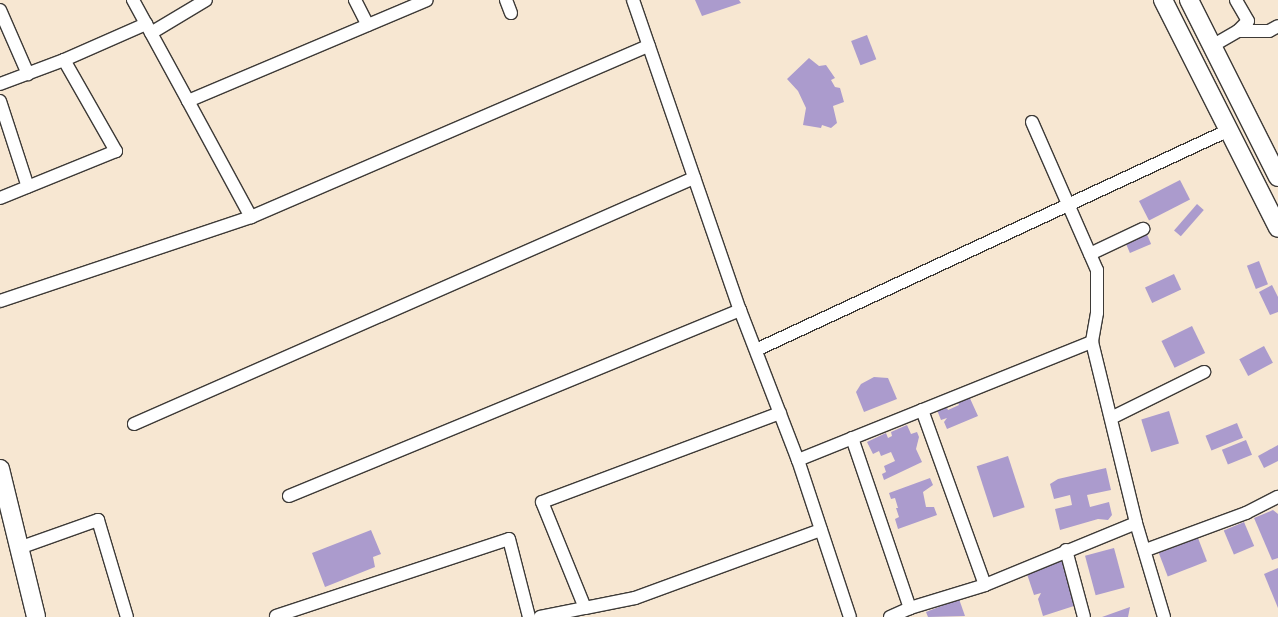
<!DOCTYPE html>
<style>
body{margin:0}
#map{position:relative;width:1278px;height:617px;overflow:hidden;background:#f7e7d2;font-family:"Indie Flower",sans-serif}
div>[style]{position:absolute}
.building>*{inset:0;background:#ab9bcd;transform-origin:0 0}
.roads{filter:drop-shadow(1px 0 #3d3a37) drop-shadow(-1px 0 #3d3a37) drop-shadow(0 1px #3d3a37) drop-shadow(0 -1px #3d3a37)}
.street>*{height:12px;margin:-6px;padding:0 6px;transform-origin:6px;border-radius:6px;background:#fff}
.secondary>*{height:18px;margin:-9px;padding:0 9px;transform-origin:9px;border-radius:9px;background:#fff}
span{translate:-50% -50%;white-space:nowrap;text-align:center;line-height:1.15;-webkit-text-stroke:4px #fdfcf7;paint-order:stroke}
</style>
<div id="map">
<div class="building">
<div style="clip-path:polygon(695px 0,739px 0,741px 3px,702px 16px)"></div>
<div style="left:867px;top:35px;width:26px;height:17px;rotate:69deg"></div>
<div style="clip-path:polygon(809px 58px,819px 66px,826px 65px,835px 78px,831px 80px,835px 87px,840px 88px,844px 102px,833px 106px,837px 123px,831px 128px,822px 125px,821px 128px,803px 125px,806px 108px,798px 91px,787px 79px)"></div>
<div style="left:1180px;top:180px;width:22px;height:46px;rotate:63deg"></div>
<div style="left:1197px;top:204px;width:9px;height:35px;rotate:41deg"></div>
<div style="left:1146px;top:232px;width:13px;height:23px;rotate:67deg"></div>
<div style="left:1259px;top:261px;width:25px;height:13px;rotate:69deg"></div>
<div style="left:1174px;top:274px;width:17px;height:32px;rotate:65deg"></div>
<div style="clip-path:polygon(1272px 285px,1278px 297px,1278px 312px,1270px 315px,1259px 292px)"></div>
<div style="left:1192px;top:326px;width:30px;height:34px;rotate:64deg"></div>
<div style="left:1264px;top:346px;width:19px;height:28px;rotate:62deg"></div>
<div style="clip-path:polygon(874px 377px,888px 378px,897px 399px,864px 412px,856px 392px,861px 384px)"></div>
<div style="clip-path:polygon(968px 394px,978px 416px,947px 429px,944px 422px,947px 418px,941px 420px,937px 410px,946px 406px,948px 410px,959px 405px,956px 399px)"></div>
<div style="left:1169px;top:411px;width:34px;height:29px;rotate:73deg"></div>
<div style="left:1237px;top:423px;width:16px;height:34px;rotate:68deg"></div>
<div style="clip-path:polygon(907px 425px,911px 434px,917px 432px,919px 437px,916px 449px,922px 462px,884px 480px,882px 474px,886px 472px,884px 466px,895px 461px,891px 452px,881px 456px,879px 451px,873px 454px,867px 442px,886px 433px,888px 438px,892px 436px,891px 432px)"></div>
<div style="left:1246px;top:440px;width:16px;height:26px;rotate:68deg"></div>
<div style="clip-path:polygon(1278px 445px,1278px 461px,1264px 468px,1258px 456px)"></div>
<div style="left:1008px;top:456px;width:54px;height:33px;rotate:72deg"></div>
<div style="clip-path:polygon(1106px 468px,1111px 490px,1087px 495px,1090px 507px,1109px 502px,1112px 515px,1108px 520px,1098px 519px,1060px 530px,1055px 509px,1072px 505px,1070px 495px,1054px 499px,1050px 484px,1058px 479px)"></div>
<div style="clip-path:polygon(930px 478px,933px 485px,923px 492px,926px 507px,934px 507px,937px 515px,898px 529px,895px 519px,899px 517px,896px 508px,898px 508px,895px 498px,891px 499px,889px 493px)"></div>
<div style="clip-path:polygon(1273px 510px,1278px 514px,1278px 558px,1272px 560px,1254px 518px)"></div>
<div style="left:1244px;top:522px;width:26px;height:22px;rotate:67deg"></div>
<div style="clip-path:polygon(371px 530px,381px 554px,373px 557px,375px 567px,325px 587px,312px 553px)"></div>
<div style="left:1198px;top:538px;width:25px;height:42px;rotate:69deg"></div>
<div style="left:1114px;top:548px;width:41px;height:30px;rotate:75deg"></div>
<div style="clip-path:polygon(1063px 560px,1077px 605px,1043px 616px,1038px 599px,1041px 593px,1034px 595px,1026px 571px)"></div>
<div style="clip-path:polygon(1278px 568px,1278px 608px,1264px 574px)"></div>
<div style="clip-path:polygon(959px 599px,965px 616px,928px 617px,926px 612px)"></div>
<div style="clip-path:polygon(1130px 607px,1128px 617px,1102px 617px)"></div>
</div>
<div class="roads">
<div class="street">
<div style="left:133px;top:0;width:115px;rotate:61.4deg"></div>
<div style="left:188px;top:101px;width:259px;rotate:-22.9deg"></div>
<div style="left:355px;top:0;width:28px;rotate:63deg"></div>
<div style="left:506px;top:0;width:14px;rotate:69deg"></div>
<div style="left:633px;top:0;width:328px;rotate:71deg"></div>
<div style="left:740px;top:310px;width:161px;rotate:68.9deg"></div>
<div style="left:798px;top:460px;width:165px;rotate:71.7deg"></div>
<div style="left:0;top:10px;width:70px;rotate:66.4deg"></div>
<div style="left:1238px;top:31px;width:31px"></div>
<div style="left:1269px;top:31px;width:10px;rotate:-29deg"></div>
<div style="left:151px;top:33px;width:64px;rotate:-31deg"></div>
<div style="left:1212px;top:46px;width:30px;rotate:-30deg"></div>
<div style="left:1238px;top:31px;width:14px;rotate:-45deg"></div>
<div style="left:1248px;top:21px;width:24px;rotate:-120deg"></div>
<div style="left:64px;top:60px;width:90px;rotate:-23.7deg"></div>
<div style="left:0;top:84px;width:68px;rotate:-20.6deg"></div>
<div style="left:64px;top:60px;width:105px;rotate:60.3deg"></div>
<div style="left:116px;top:151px;width:125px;rotate:157.9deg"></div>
<div style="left:0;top:101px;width:90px;rotate:72deg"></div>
<div style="left:188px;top:101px;width:132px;rotate:61.5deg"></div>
<div style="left:1032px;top:122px;width:162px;rotate:66.3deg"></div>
<div style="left:1097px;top:270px;width:43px;rotate:90deg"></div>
<div style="left:1097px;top:313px;width:29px;rotate:100deg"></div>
<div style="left:1092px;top:342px;width:186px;rotate:76.3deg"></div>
<div style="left:1136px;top:523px;width:98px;rotate:73.4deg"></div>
<div style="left:1090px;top:254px;width:59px;rotate:-25.3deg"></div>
<div style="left:0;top:301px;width:265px;rotate:-18.5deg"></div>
<div style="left:251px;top:217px;width:433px;rotate:-23.3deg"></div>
<div style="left:756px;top:350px;width:522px;rotate:-24.94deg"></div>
<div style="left:922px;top:410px;width:186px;rotate:70.2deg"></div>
<div style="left:780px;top:413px;width:254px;rotate:159.5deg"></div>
<div style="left:542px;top:502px;width:114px;rotate:67.9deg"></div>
<div style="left:585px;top:608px;width:51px;rotate:-11.3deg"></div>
<div style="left:635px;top:598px;width:198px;rotate:-20.1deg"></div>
<div style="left:1111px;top:418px;width:104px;rotate:-26.3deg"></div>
<div style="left:134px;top:424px;width:612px;rotate:-23.72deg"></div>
<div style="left:852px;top:438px;width:180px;rotate:71.2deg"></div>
<div style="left:798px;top:460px;width:317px;rotate:-21.9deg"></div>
<div style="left:289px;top:496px;width:488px;rotate:-22.4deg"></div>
<div style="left:19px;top:548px;width:84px;rotate:-19.5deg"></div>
<div style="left:98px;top:520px;width:101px;rotate:73.4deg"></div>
<div style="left:1066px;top:550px;width:69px;rotate:75deg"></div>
<div style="left:1146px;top:550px;width:107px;rotate:-20.3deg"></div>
<div style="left:1246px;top:513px;width:36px;rotate:-27deg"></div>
<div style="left:276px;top:616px;width:245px;rotate:-18.3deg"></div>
<div style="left:509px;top:539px;width:81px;rotate:75.6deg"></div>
<div style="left:540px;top:617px;width:46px;rotate:-11.3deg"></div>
<div style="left:890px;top:617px;width:22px;rotate:-24deg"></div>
<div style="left:910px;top:608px;width:78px;rotate:-17deg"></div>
<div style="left:985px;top:585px;width:163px;rotate:-22.3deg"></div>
</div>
<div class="secondary">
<div style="left:1163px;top:0;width:255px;rotate:63.2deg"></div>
<div style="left:1189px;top:0;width:198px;rotate:63.3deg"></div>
<div style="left:0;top:469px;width:152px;rotate:76.3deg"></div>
</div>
</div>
</div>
